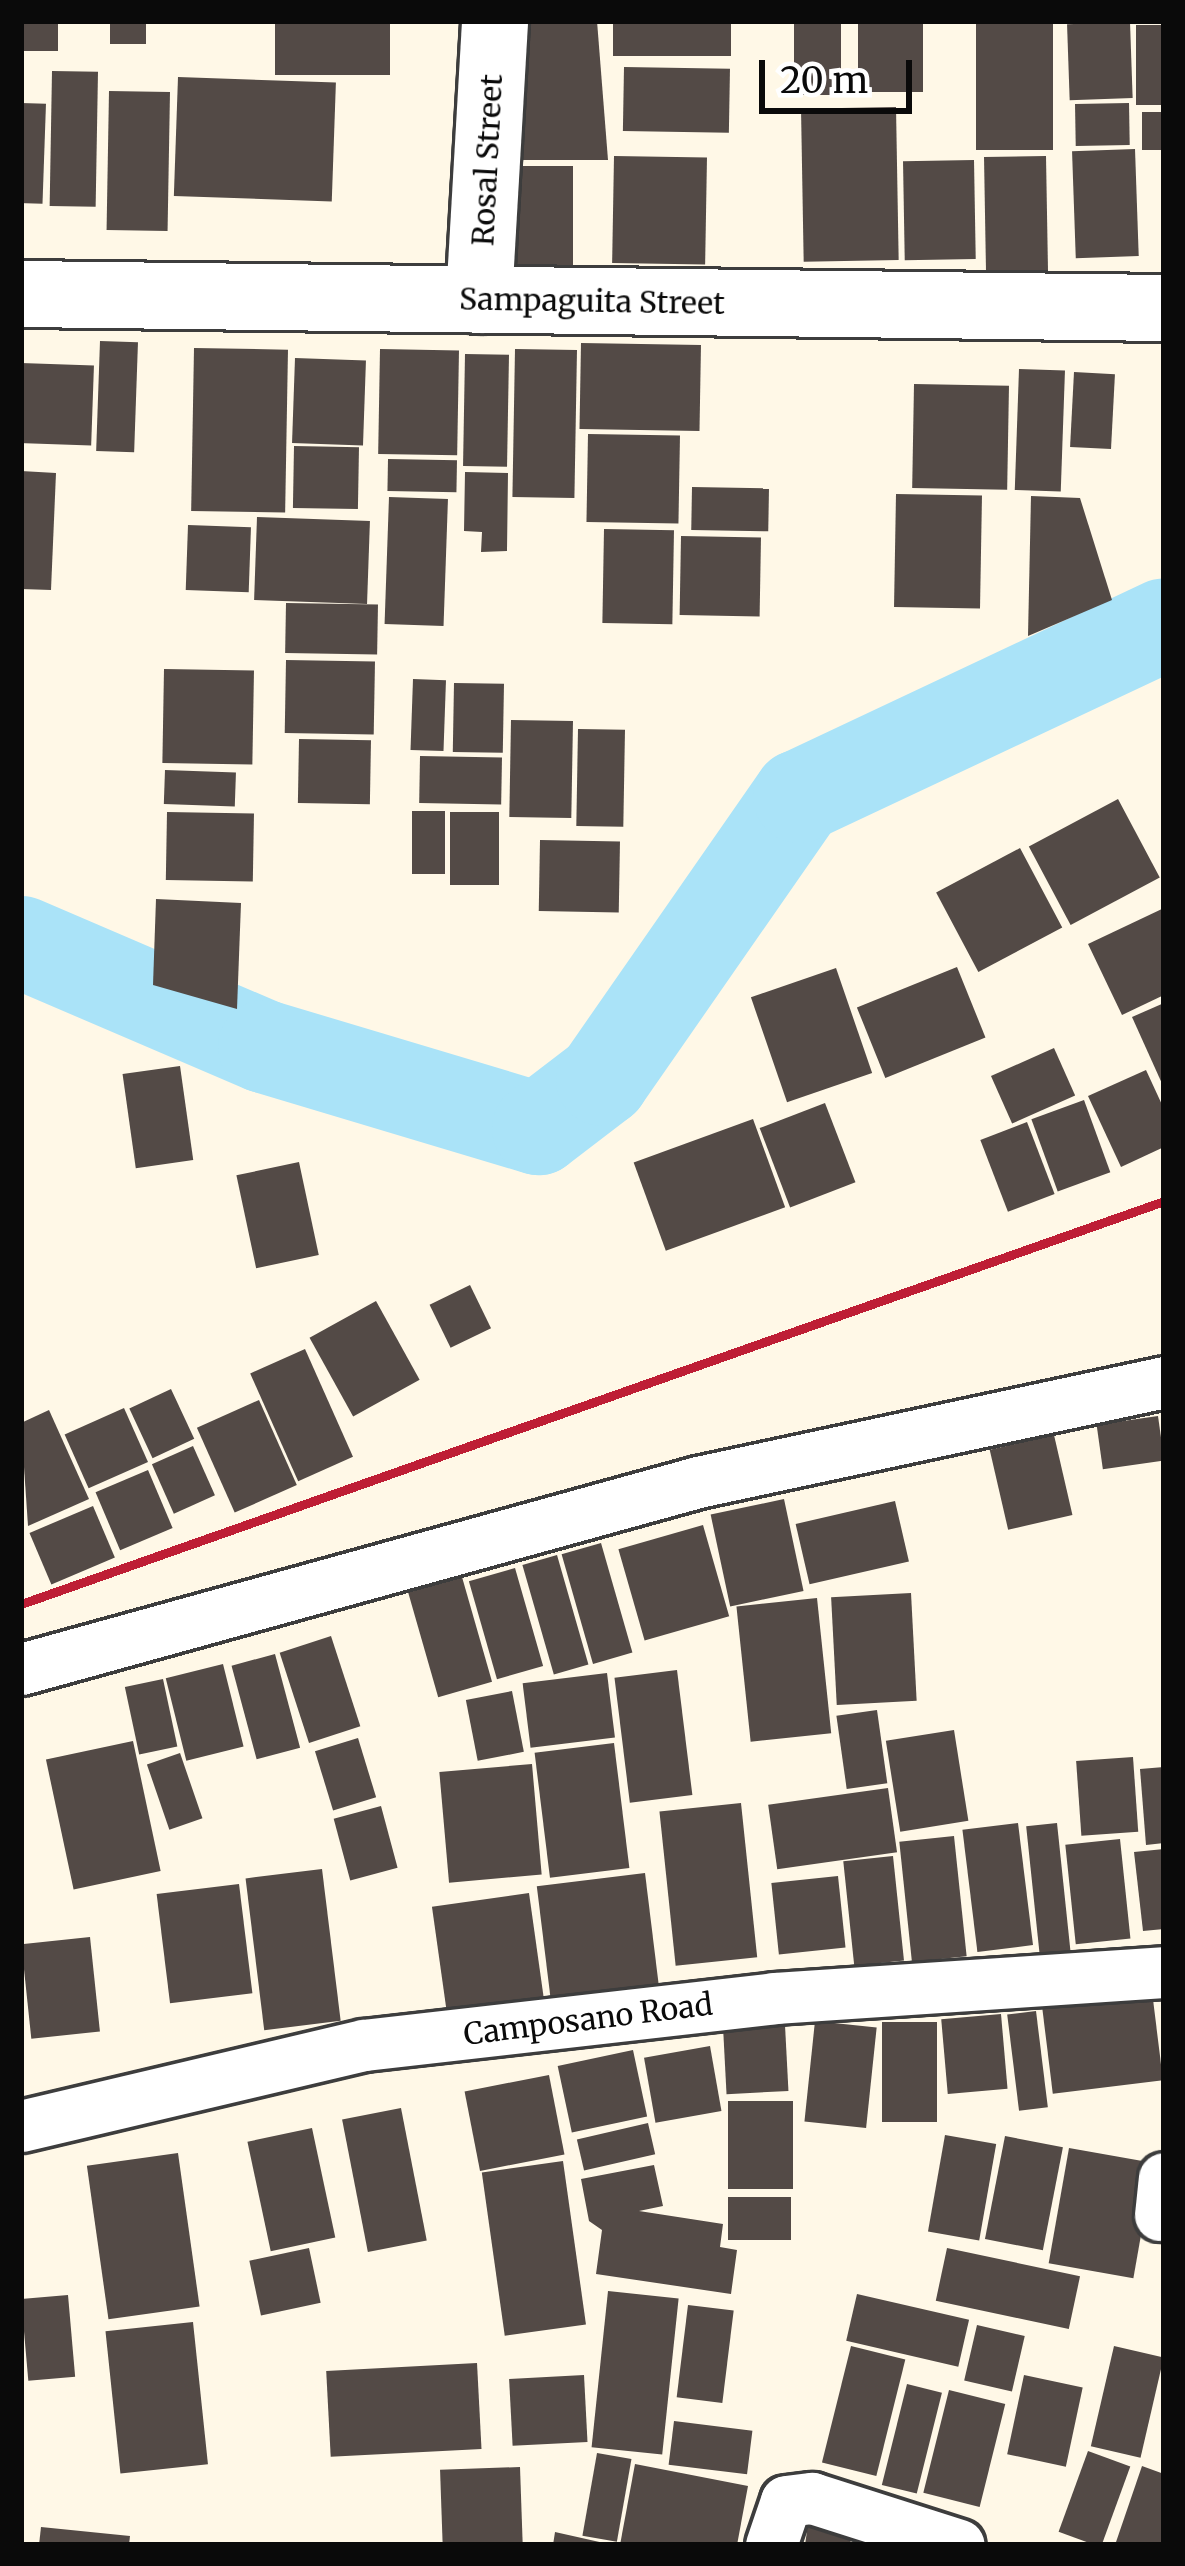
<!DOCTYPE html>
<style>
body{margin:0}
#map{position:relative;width:1185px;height:2566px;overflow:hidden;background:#fff8e7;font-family:Merriweather,serif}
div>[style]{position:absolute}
.river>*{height:93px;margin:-46.5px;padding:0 46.5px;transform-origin:46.5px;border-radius:46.5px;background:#aae3f8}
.building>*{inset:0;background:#534a46;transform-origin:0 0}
.roads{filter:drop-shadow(3px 0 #3d3d3d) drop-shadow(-3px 0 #3d3d3d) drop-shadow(0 3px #3d3d3d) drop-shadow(0 -3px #3d3d3d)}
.minor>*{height:51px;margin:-25.5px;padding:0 25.5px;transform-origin:25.5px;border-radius:25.5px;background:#fff}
.tertiary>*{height:66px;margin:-33px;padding:0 33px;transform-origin:33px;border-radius:33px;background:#fff}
.rail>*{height:9px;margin:-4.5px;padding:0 4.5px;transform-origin:4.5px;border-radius:4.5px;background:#be1e35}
span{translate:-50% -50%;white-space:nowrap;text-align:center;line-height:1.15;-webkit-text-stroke:12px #fff;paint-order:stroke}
.street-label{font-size:30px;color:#0a0a0a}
.frame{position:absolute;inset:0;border:24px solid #0a0a0a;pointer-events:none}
.scale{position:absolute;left:759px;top:60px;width:153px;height:54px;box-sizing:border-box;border:6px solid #0a0a0a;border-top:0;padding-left:15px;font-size:36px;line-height:42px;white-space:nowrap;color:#0a0a0a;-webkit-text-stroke:9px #fff;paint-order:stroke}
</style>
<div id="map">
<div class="river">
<div style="left:21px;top:942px;width:264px;rotate:23.2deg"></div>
<div style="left:264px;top:1046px;width:286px;rotate:16.7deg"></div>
<div style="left:538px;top:1128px;width:81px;rotate:-37.4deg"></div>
<div style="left:602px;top:1079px;width:345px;rotate:-55.2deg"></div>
<div style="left:799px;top:796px;width:403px;rotate:-25.2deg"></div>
</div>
<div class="building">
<div style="left:21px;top:21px;width:37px;height:30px"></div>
<div style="left:110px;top:21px;width:36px;height:23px"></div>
<div style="left:275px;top:21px;width:115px;height:54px"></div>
<div style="clip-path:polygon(520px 21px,597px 21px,608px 160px,501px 160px)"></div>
<div style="left:613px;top:21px;width:118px;height:35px"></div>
<div style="left:794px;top:21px;width:47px;height:74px"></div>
<div style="left:858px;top:21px;width:65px;height:71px"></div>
<div style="left:976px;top:21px;width:77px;height:129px"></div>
<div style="left:1130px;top:22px;width:76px;height:63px;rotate:88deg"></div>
<div style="left:1164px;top:25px;width:80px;height:28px;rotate:90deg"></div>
<div style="left:624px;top:67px;width:106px;height:64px;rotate:1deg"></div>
<div style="left:52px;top:71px;width:46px;height:135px;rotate:1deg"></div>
<div style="left:178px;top:77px;width:158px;height:119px;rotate:2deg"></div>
<div style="left:109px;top:91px;width:61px;height:139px;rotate:1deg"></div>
<div style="left:21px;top:103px;width:25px;height:100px;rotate:2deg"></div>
<div style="left:1129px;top:103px;width:42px;height:54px;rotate:89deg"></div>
<div style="left:896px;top:107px;width:153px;height:95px;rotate:89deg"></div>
<div style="left:1142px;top:112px;width:22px;height:38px"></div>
<div style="left:1135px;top:149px;width:107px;height:63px;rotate:88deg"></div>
<div style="left:614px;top:156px;width:93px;height:107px;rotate:1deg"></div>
<div style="left:1046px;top:156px;width:125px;height:62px;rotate:89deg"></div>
<div style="left:974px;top:160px;width:99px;height:71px;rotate:89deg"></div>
<div style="left:502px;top:166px;width:71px;height:111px"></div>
<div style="left:100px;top:341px;width:38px;height:110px;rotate:2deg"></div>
<div style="left:581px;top:343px;width:120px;height:86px;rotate:1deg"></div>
<div style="left:194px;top:348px;width:94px;height:163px;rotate:1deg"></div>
<div style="left:380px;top:349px;width:79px;height:105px;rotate:1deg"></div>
<div style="left:515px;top:349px;width:62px;height:148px;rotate:1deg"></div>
<div style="left:465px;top:354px;width:44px;height:112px;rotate:1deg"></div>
<div style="left:295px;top:358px;width:71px;height:85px;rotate:2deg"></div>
<div style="left:21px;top:363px;width:73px;height:80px;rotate:2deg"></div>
<div style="left:1019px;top:369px;width:46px;height:121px;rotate:2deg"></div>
<div style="left:1074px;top:372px;width:41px;height:75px;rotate:3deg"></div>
<div style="left:914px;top:384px;width:95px;height:104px;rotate:1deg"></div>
<div style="left:588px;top:434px;width:92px;height:88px;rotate:1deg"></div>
<div style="left:294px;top:446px;width:65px;height:62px;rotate:1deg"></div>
<div style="left:388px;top:459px;width:69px;height:32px;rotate:1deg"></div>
<div style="clip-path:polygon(21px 471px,56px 473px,51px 590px,21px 589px)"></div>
<div style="clip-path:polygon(465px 472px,508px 473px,507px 551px,481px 552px,482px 532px,464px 531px)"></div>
<div style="left:692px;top:487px;width:77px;height:43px;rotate:1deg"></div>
<div style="left:896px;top:494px;width:86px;height:113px;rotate:1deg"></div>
<div style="clip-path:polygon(1031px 496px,1080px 498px,1112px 600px,1028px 636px)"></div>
<div style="left:389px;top:497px;width:59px;height:127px;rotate:2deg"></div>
<div style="left:257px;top:517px;width:113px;height:83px;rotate:2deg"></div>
<div style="left:188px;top:525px;width:63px;height:65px;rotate:2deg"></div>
<div style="left:604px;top:529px;width:70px;height:94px;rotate:1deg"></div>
<div style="left:681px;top:536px;width:80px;height:79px;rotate:1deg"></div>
<div style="left:286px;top:603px;width:92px;height:50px;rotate:1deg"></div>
<div style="left:286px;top:660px;width:89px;height:73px;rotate:1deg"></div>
<div style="left:164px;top:669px;width:90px;height:94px;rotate:1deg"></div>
<div style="left:413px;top:679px;width:33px;height:71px;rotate:2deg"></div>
<div style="left:454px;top:683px;width:50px;height:69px;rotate:1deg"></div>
<div style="left:511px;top:720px;width:62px;height:97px;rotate:1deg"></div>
<div style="left:578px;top:729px;width:47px;height:97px;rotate:1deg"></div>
<div style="left:299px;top:739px;width:72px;height:64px;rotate:1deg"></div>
<div style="left:420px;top:756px;width:82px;height:47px;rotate:1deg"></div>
<div style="left:165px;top:770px;width:71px;height:34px;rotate:2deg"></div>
<div style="left:1118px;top:799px;width:89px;height:101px;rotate:62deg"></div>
<div style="left:412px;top:811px;width:33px;height:63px"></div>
<div style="left:167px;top:812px;width:87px;height:68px;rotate:1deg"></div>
<div style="left:450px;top:812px;width:49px;height:73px"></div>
<div style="left:540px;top:840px;width:80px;height:71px;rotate:1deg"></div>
<div style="left:1020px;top:848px;width:90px;height:95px;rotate:62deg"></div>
<div style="clip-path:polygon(156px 899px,241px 903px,237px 1009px,153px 985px)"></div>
<div style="clip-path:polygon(1164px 908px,1164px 995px,1122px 1015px,1088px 944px)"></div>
<div style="left:957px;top:967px;width:76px;height:108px;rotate:68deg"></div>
<div style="left:836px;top:968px;width:111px;height:90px;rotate:71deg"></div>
<div style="clip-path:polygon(1164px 1003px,1164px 1088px,1132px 1017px)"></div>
<div style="left:1054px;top:1048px;width:52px;height:69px;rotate:66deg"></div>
<div style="left:180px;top:1066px;width:95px;height:58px;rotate:82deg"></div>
<div style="clip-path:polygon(1146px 1070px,1164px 1109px,1164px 1147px,1121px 1167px,1088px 1096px)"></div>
<div style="left:1084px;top:1100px;width:77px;height:56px;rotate:70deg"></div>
<div style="left:825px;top:1103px;width:85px;height:70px;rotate:69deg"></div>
<div style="left:753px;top:1119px;width:94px;height:127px;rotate:70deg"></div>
<div style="left:1027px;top:1122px;width:77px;height:50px;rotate:69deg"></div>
<div style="left:299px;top:1162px;width:95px;height:64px;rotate:78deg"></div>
<div style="left:470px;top:1285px;width:48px;height:45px;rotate:64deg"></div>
<div style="left:376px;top:1301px;width:90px;height:76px;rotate:61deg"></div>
<div style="left:305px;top:1349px;width:118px;height:60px;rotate:66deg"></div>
<div style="left:171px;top:1389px;width:55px;height:46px;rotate:65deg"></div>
<div style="left:259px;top:1400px;width:93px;height:68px;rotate:66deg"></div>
<div style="left:124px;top:1408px;width:59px;height:65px;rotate:66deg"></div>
<div style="clip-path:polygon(49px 1410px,89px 1499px,28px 1526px,21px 1423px)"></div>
<div style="left:1158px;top:1416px;width:45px;height:62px;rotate:82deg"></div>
<div style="left:1054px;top:1435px;width:82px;height:66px;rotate:77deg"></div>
<div style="left:193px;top:1446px;width:54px;height:45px;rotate:66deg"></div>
<div style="left:148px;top:1470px;width:63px;height:57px;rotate:67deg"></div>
<div style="left:784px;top:1499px;width:94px;height:75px;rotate:78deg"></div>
<div style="left:895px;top:1501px;width:62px;height:102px;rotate:77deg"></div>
<div style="left:93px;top:1506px;width:56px;height:69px;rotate:67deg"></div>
<div style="left:703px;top:1525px;width:95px;height:88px;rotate:74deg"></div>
<div style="left:601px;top:1543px;width:114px;height:41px;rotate:74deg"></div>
<div style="left:557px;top:1555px;width:114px;height:36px;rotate:74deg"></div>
<div style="left:515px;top:1568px;width:102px;height:48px;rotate:74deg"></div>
<div style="left:462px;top:1577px;width:109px;height:56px;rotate:74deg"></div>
<div style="left:911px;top:1593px;width:108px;height:80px;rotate:87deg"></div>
<div style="left:817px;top:1598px;width:136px;height:81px;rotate:84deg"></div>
<div style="left:331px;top:1636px;width:95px;height:54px;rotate:72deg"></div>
<div style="left:275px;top:1654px;width:97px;height:45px;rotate:75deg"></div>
<div style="left:223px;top:1664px;width:85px;height:59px;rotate:76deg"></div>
<div style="left:677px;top:1670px;width:126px;height:63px;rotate:83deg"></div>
<div style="left:607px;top:1673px;width:65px;height:85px;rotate:83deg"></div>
<div style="left:163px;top:1679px;width:69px;height:39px;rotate:78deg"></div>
<div style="left:512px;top:1691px;width:62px;height:47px;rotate:79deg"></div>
<div style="left:877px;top:1710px;width:74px;height:41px;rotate:82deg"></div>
<div style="left:954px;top:1730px;width:92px;height:69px;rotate:81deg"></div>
<div style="left:358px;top:1738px;width:62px;height:45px;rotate:73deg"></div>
<div style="left:133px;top:1741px;width:133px;height:89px;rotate:78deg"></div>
<div style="left:614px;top:1743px;width:126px;height:80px;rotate:83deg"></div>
<div style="left:180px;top:1753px;width:69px;height:35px;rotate:71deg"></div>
<div style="left:1133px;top:1757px;width:75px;height:57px;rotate:86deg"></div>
<div style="left:532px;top:1764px;width:111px;height:93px;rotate:85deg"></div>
<div style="clip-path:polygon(1164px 1767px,1164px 1843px,1146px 1845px,1140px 1769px)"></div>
<div style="left:888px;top:1788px;width:65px;height:121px;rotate:82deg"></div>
<div style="left:741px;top:1803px;width:155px;height:82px;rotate:84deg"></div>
<div style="left:381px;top:1806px;width:64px;height:49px;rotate:75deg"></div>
<div style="left:1018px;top:1823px;width:123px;height:56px;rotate:83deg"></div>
<div style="left:1057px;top:1823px;width:130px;height:31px;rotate:84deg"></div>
<div style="left:954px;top:1836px;width:121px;height:55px;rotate:84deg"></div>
<div style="left:1120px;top:1839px;width:100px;height:55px;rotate:84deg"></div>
<div style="clip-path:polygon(1164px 1849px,1164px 1929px,1143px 1931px,1134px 1852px)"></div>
<div style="left:893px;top:1856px;width:105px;height:50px;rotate:84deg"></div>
<div style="left:322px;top:1869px;width:153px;height:77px;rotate:83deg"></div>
<div style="left:645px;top:1873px;width:115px;height:109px;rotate:83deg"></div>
<div style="left:838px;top:1876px;width:72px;height:67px;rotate:84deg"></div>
<div style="left:239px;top:1884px;width:110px;height:83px;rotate:83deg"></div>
<div style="left:529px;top:1893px;width:112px;height:98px;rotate:82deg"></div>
<div style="left:90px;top:1937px;width:95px;height:69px;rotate:84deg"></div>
<div style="left:1152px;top:1991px;width:90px;height:111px;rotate:83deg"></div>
<div style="left:1036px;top:2011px;width:97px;height:29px;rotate:83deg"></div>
<div style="left:1001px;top:2014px;width:75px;height:60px;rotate:85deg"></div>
<div style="left:815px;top:2021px;width:62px;height:101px;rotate:6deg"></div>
<div style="left:882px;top:2022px;width:55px;height:100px"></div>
<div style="left:785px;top:2025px;width:66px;height:62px;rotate:87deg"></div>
<div style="left:710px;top:2046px;width:66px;height:67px;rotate:80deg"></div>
<div style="left:633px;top:2050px;width:68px;height:77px;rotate:78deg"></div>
<div style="left:549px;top:2075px;width:81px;height:86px;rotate:79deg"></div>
<div style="left:728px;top:2101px;width:65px;height:88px"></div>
<div style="left:401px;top:2108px;width:135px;height:60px;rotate:79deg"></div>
<div style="left:648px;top:2123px;width:32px;height:73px;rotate:77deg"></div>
<div style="left:312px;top:2128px;width:112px;height:66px;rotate:78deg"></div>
<div style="left:945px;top:2135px;width:52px;height:98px;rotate:10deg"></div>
<div style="left:1005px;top:2136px;width:59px;height:105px;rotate:11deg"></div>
<div style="left:1069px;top:2148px;width:86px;height:117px;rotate:10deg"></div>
<div style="left:178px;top:2153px;width:155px;height:92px;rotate:82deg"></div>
<div style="left:563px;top:2161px;width:165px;height:82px;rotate:82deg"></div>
<div style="clip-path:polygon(654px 2165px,663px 2206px,639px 2211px,723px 2224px,720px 2247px,737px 2250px,731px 2294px,596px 2274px,602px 2230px,589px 2221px,581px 2179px)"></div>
<div style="left:728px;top:2197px;width:63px;height:43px"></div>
<div style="left:309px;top:2248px;width:56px;height:61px;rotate:78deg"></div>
<div style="left:947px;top:2248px;width:136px;height:54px;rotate:12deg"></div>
<div style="left:608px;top:2291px;width:71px;height:157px;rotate:6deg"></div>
<div style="left:857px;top:2294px;width:115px;height:48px;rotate:13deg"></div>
<div style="left:68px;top:2295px;width:82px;height:47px;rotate:85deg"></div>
<div style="left:688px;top:2305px;width:46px;height:93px;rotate:7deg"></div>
<div style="left:193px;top:2322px;width:143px;height:88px;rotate:84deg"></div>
<div style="left:977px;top:2325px;width:49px;height:57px;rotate:13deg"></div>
<div style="left:851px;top:2346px;width:56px;height:120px;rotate:14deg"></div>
<div style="left:1114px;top:2346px;width:51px;height:103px;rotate:13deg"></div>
<div style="left:477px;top:2363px;width:86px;height:151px;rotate:87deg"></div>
<div style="left:584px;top:2375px;width:67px;height:75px;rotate:87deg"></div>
<div style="left:1024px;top:2375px;width:60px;height:81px;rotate:12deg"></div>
<div style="left:907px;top:2384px;width:36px;height:104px;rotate:14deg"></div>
<div style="left:949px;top:2390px;width:58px;height:106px;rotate:14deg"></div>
<div style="left:674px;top:2421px;width:79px;height:44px;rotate:7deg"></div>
<div style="left:1088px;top:2451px;width:45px;height:86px;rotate:20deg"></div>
<div style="left:597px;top:2453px;width:35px;height:84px;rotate:10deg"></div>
<div style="clip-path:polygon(635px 2464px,748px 2486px,737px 2545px,620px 2545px)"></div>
<div style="clip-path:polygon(1142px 2466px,1164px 2474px,1164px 2545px,1115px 2545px)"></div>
<div style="left:520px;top:2467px;width:75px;height:80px;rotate:88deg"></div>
<div style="clip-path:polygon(808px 2524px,852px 2532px,850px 2545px,805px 2545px)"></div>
<div style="clip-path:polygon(41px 2527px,130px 2536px,129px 2545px,39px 2545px)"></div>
<div style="clip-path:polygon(555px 2532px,604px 2543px,604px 2545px,553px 2545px)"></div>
</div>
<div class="roads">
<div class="minor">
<div style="left:21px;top:1669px;width:702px;rotate:-15.44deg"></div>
<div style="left:698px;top:1482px;width:477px;rotate:-12.1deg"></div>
<div style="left:21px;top:2126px;width:352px;rotate:-13.3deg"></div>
<div style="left:364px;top:2045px;width:413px;rotate:-6.5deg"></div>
<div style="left:774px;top:1998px;width:391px;rotate:-3.8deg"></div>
<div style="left:1160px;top:2215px;width:37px;rotate:-84deg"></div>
<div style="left:771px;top:2545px;width:46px;rotate:-71.2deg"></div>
<div style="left:786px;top:2501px;width:26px;rotate:-7deg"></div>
<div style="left:812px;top:2498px;width:154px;rotate:17.7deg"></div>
</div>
<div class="tertiary">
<div style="left:21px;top:294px;width:1143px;rotate:0.7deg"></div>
<div style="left:479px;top:300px;width:279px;rotate:-86.7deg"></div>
</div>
</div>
<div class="rail">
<div style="left:21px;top:1604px;width:1212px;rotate:-19.42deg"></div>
</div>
<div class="street-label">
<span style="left:487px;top:160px;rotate:-87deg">Rosal Street</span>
<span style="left:592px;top:301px;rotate:1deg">Sampaguita Street</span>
<span style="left:588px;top:2019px;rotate:-7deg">Camposano Road</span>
</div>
<div class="frame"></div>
<div class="scale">20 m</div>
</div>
